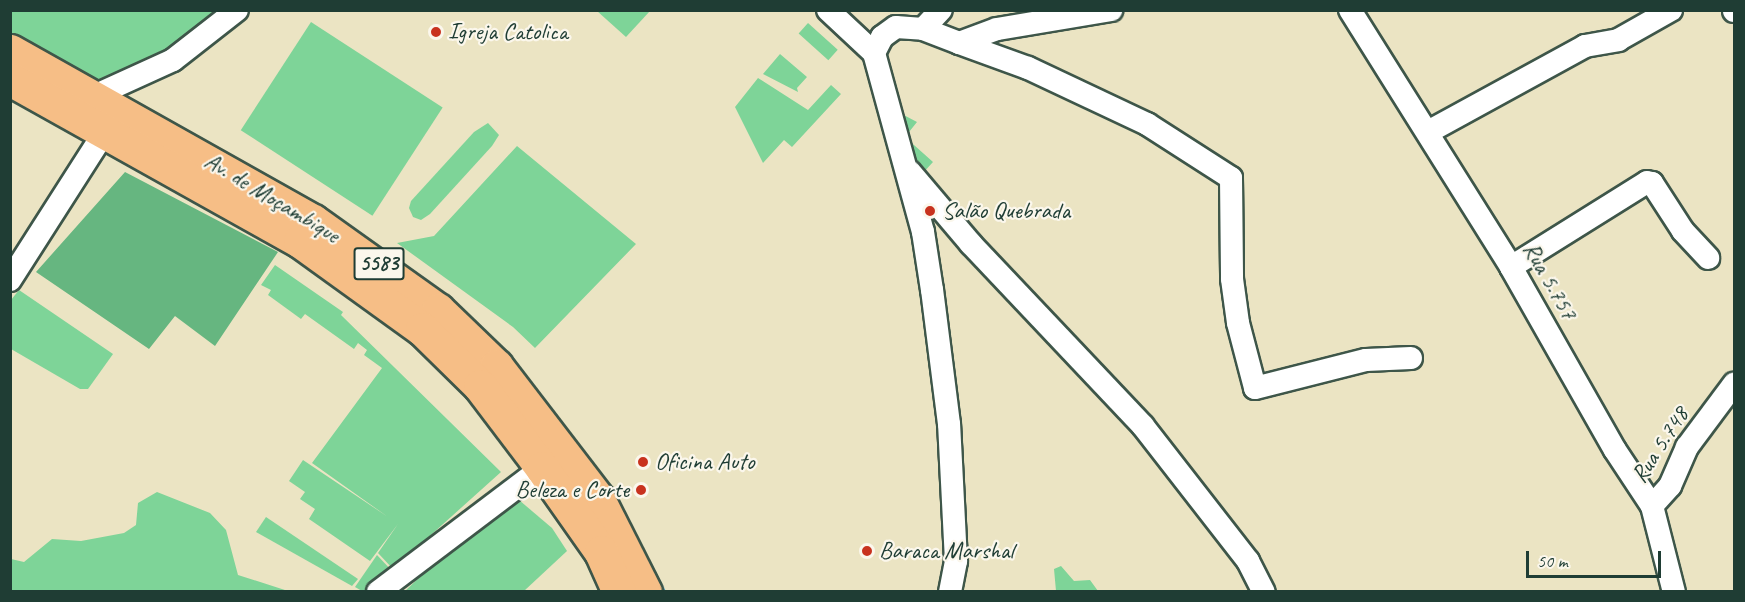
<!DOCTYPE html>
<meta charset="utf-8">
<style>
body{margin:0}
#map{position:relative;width:1745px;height:602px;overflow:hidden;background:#ebe4c3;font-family:Caveat,sans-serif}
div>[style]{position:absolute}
.green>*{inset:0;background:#7ed498;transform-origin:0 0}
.forest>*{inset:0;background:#66b680}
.stream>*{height:5px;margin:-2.5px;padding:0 2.5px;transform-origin:2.5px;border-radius:2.5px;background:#49a6c7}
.roads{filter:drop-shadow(2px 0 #3e5649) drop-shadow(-2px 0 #3e5649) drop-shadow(0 2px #3e5649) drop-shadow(0 -2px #3e5649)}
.minor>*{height:22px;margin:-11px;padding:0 11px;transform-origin:11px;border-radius:11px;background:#fff}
.highway>*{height:33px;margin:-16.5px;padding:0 16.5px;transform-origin:16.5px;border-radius:16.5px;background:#f6be86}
.dots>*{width:16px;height:16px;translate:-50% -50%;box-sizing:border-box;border:3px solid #fbf7ec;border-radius:50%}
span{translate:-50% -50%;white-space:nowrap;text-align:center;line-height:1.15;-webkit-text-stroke:4.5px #fbf7ec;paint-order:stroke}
.shield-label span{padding:2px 4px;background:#fbf7ec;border:2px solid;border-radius:4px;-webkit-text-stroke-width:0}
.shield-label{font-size:22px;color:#1f3d34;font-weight:700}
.poi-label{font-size:24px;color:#1f3d34}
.left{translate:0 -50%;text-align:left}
.right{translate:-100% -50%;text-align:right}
.street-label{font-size:24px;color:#1f3d34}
.frame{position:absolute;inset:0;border:12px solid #1f3d34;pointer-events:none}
.scale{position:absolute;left:1526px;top:551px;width:135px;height:27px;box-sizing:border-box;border:3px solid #1f3d34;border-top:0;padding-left:8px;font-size:18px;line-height:21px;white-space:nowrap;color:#1f3d34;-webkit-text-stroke:4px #fbf7ec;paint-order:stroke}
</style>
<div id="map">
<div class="green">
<div style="clip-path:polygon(11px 11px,222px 11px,168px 54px,99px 86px,11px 36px)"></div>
<div style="clip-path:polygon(597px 11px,650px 11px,626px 37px)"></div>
<div style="left:311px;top:22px;width:157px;height:129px;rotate:33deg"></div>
<div style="left:808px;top:23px;width:40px;height:14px;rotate:42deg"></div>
<div style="clip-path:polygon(780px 54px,807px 77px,797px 88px,798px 92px,763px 74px)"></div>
<div style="clip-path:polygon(758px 78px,808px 110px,831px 85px,841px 94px,792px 147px,784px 140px,763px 163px,735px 107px)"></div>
<div style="clip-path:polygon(898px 112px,917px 122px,905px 137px,933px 162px,922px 174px,903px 136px)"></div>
<div style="clip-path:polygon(488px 123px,499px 135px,492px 146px,430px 214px,421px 220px,413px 217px,409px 208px,411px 201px,474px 132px)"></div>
<div style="clip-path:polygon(517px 146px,636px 244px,535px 348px,513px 327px,397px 243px,434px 236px)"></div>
<div style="clip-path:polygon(275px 265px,343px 312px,341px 315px,501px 472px,393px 569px,378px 553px,398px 524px,370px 561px,309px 519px,315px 509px,300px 499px,305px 492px,289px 481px,303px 460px,388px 517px,312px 463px,382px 368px,364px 355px,367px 350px,358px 343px,354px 349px,305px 314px,301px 319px,268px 295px,271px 290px,261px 285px)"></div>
<div style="clip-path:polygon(19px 290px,113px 354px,88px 389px,80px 389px,11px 349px,11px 300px)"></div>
<div style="clip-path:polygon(157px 492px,210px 513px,226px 530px,238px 575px,288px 591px,11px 591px,11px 559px,24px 562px,52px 539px,81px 541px,124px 533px,136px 525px,138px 503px)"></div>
<div style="clip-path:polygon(519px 500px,552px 528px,567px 551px,524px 591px,404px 592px,489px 511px)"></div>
<div style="clip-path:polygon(266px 517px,358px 579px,352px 586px,256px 532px)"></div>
<div style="clip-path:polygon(377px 555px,393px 572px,371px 591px,362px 591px,355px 587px)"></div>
<div style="clip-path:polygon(1061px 566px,1074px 581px,1090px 580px,1098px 591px,1056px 591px,1054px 569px)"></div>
</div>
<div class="forest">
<div style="clip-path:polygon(125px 172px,278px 252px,215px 346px,175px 316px,149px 349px,36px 272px)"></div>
</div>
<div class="stream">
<div style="left:650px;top:566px;width:29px;rotate:63deg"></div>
</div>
<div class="roads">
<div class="minor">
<div style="left:828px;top:10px;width:63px;rotate:43.1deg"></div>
<div style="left:1350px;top:10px;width:303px;rotate:57.9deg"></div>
<div style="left:1511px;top:267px;width:210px;rotate:60.4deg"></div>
<div style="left:1615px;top:450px;width:67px;rotate:56.5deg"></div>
<div style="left:1652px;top:506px;width:89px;rotate:75.7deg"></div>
<div style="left:1734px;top:10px;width:1px;rotate:90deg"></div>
<div style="left:923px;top:29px;width:26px;rotate:-47deg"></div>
<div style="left:959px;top:43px;width:73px;rotate:19.9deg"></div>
<div style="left:1028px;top:68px;width:132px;rotate:25.2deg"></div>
<div style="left:1147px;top:124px;width:100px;rotate:32.7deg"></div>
<div style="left:1231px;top:178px;width:101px;rotate:89.4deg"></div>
<div style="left:1232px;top:279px;width:44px;rotate:82.2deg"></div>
<div style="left:1238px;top:323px;width:67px;rotate:75.3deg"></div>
<div style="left:1255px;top:388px;width:114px;rotate:-14.2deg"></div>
<div style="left:1366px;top:360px;width:45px;rotate:-2.5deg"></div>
<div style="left:94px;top:96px;width:87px;rotate:-24.5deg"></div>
<div style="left:173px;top:60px;width:81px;rotate:-38deg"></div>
<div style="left:1428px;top:132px;width:179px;rotate:-28.7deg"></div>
<div style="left:1585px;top:46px;width:34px;rotate:-10deg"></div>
<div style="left:1618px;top:40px;width:61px;rotate:-29.5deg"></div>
<div style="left:910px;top:172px;width:94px;rotate:49.7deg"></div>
<div style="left:971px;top:244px;width:250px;rotate:46.6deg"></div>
<div style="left:1143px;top:426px;width:171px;rotate:52.1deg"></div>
<div style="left:1248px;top:561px;width:35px;rotate:63deg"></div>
<div style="left:1511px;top:267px;width:160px;rotate:-32deg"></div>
<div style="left:1647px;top:182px;width:5px;rotate:11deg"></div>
<div style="left:1652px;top:183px;width:57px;rotate:57.1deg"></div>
<div style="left:1683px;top:231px;width:37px;rotate:47deg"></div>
<div style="left:10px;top:280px;width:178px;rotate:-57.4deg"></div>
<div style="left:1652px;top:506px;width:27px;rotate:-48deg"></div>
<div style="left:1670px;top:486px;width:43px;rotate:-66.4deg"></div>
<div style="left:1687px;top:447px;width:79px;rotate:-53.3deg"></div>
<div style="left:378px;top:592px;width:206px;rotate:-37.1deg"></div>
<div style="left:950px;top:592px;width:32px;rotate:-79deg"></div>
<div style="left:956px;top:561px;width:137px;rotate:-92.9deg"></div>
<div style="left:949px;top:424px;width:135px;rotate:-97.2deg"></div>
<div style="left:932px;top:290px;width:59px;rotate:-98.8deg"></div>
<div style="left:923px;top:232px;width:186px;rotate:-105.3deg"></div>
<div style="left:874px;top:53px;width:18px;rotate:-63deg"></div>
<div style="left:882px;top:37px;width:17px;rotate:-36deg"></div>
<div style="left:896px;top:27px;width:27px;rotate:4deg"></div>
<div style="left:923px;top:29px;width:39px;rotate:21deg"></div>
<div style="left:959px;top:43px;width:40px;rotate:-20.2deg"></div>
<div style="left:997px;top:29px;width:116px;rotate:-9.5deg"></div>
</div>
<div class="highway">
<div style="left:10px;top:51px;width:347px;rotate:29.3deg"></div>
<div style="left:313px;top:221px;width:153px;rotate:35.5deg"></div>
<div style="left:438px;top:310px;width:81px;rotate:44deg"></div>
<div style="left:496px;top:366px;width:168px;rotate:52.5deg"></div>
<div style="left:598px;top:499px;width:104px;rotate:63.2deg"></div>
<div style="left:10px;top:79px;width:332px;rotate:29.2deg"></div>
<div style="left:300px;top:241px;width:150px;rotate:35.8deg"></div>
<div style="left:422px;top:329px;width:81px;rotate:44.5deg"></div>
<div style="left:480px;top:386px;width:103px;rotate:52.9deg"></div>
<div style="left:542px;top:468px;width:103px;rotate:54.9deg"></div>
<div style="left:601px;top:552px;width:44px;rotate:65.8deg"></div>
</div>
</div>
<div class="dots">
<div style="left:436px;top:32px;background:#c8321e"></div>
<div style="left:930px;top:211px;background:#c8321e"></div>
<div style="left:643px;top:462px;background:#c8321e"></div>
<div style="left:641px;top:490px;background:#c8321e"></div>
<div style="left:867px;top:551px;background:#c8321e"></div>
</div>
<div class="shield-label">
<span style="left:379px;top:264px">5583</span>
</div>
<div class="poi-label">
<span class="left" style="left:448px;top:32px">Igreja Catolica</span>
<span class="left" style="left:942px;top:211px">Salão Quebrada</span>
<span class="left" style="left:655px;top:462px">Oficina Auto</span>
<span class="right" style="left:629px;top:490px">Beleza e Corte</span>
<span class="left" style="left:879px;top:551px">Baraca Marshal</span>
</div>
<div class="street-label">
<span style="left:272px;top:198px;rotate:31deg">Av. de Moçambique</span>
<span style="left:1550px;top:281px;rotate:60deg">Rua 5.757</span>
<span style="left:1660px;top:445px;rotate:-57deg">Rua 5.748</span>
</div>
<div class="frame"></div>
<div class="scale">50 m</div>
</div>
